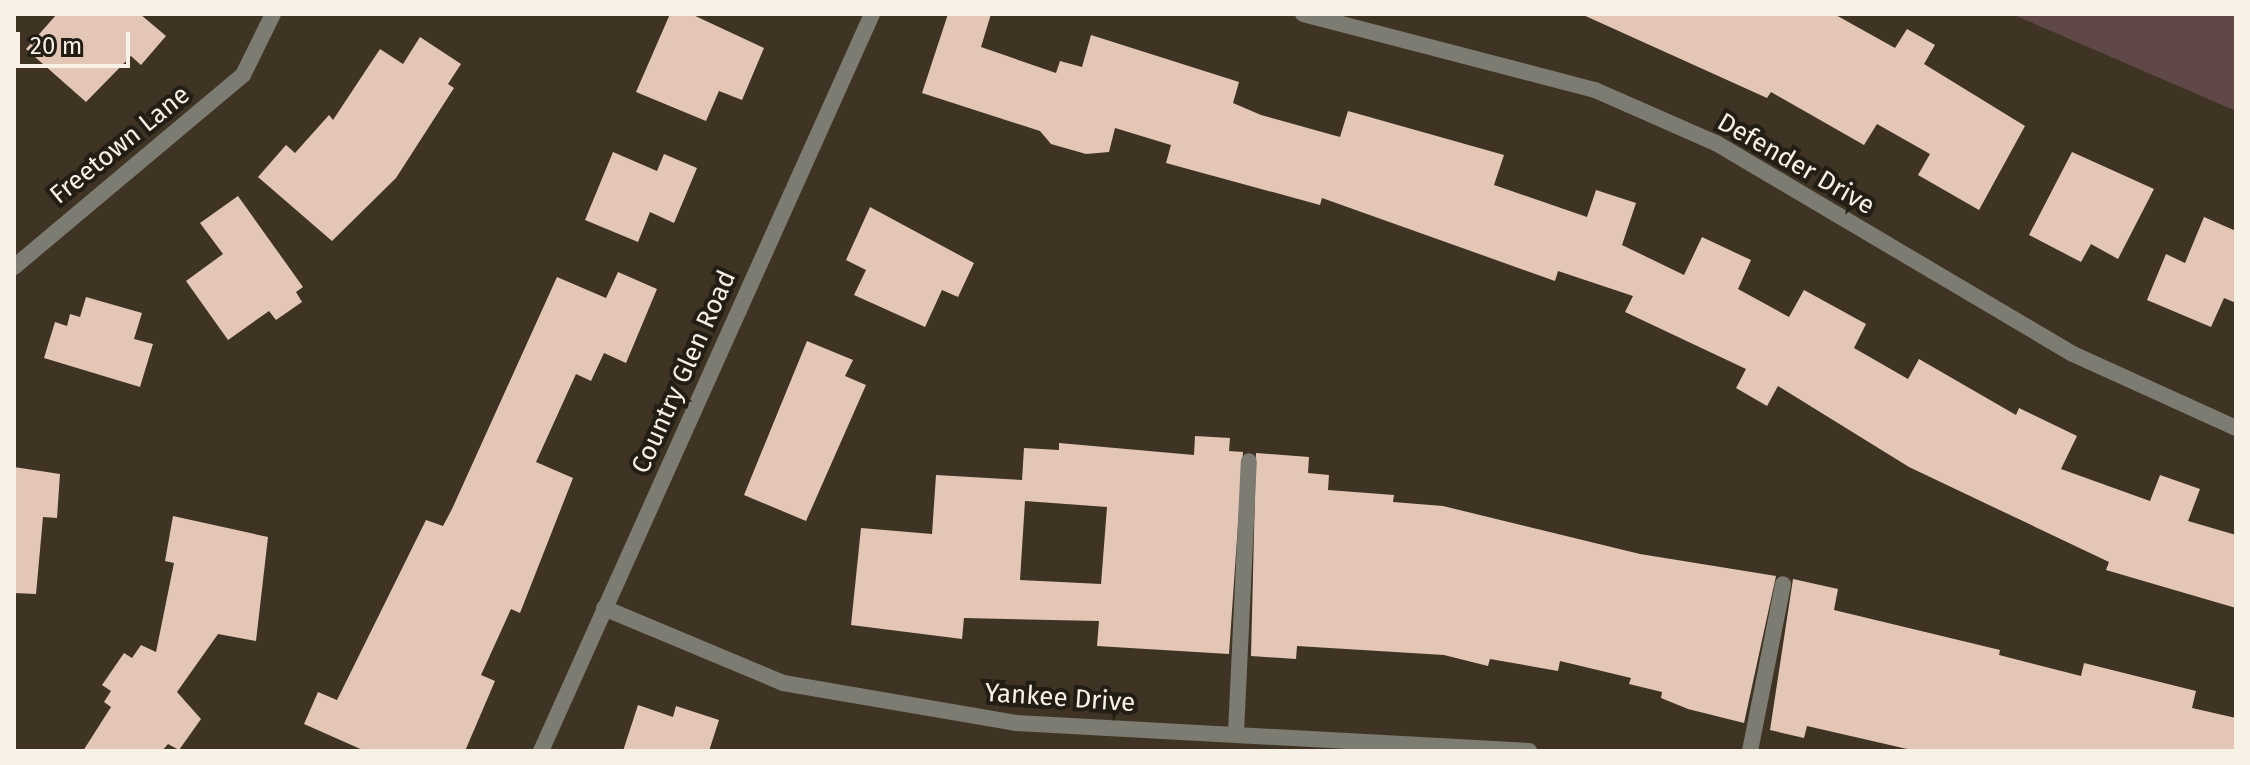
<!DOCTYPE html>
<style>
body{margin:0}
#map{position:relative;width:2250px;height:765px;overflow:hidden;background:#3f3423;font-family:"Fira Sans",sans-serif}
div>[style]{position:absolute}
.green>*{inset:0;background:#5f4847}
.building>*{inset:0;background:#e4c6b6}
.service>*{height:16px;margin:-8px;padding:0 8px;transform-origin:8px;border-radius:8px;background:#7c7c72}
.minor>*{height:16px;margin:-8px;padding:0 8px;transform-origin:8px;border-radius:8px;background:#7c7c72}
span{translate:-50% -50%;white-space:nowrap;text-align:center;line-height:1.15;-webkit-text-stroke:8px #221d15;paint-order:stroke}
.street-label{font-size:26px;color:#f8f1e6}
.frame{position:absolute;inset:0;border:16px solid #f8f1e6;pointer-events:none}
.scale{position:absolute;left:16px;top:32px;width:114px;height:36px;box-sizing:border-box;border:4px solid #f8f1e6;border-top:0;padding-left:10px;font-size:24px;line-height:28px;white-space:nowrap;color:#f8f1e6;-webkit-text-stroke:6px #221d15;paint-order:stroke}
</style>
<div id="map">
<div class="green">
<div style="clip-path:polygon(2013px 14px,2236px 14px,2236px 111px,2012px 14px)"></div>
</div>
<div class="building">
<div style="clip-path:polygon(57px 14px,140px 14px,166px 36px,141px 65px,131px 56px,86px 102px,26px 49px)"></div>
<div style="clip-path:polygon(670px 14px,691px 14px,764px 48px,742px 100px,719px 91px,706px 121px,636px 92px)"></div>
<div style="clip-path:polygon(948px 14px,991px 14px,981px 47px,1056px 73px,1060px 61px,1082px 67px,1091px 35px,1239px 82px,1233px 103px,1261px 115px,1340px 137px,1348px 111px,1504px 155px,1494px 185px,1587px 217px,1596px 190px,1636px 203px,1622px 245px,1684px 275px,1702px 237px,1751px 260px,1738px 289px,1789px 317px,1804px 290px,1866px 324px,1854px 348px,1908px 379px,1919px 359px,2016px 415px,2019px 408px,2077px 436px,2061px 469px,2150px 501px,2160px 475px,2200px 489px,2188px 521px,2236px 535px,2236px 608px,2106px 570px,2109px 562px,1909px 467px,1778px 386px,1767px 406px,1736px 388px,1746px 369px,1625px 312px,1633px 296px,1558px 271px,1555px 281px,1322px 198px,1320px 205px,1166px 163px,1171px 145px,1115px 128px,1109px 152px,1086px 154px,1051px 144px,1040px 131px,922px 93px)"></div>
<div style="clip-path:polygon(1581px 14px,1834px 14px,1895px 48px,1907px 29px,1935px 45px,1924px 64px,2025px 126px,1979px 210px,1918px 175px,1930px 154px,1877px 124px,1864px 145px,1771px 92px,1767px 98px)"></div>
<div style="clip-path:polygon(420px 37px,461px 64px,448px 84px,454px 88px,396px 178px,332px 241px,258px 177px,286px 145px,295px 153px,329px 115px,333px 120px,380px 49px,403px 64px)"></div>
<div style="clip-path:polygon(613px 152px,657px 171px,664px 154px,697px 168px,674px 223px,650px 212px,638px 242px,585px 220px)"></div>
<div style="clip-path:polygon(2072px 152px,2154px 189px,2118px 259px,2091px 244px,2081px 262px,2029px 235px)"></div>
<div style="clip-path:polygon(238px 196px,303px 287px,296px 292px,302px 302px,276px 320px,269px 311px,228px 340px,186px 281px,223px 254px,200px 223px)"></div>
<div style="clip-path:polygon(870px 207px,974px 263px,958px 297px,942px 290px,925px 327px,854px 295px,866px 270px,846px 260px)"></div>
<div style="clip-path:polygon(2204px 217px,2236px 231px,2236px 303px,2224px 298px,2211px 327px,2147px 300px,2166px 254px,2185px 263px)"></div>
<div style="clip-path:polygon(618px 272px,657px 289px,626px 363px,604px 353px,591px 381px,576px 374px,536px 462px,573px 478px,520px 613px,511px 609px,481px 675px,495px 681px,465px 751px,365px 751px,304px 724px,318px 692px,337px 700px,426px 520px,443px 526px,452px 509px,557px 277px,606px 298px)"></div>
<div style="clip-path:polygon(86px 297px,142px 313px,134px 339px,153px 344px,140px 387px,44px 358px,55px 322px,67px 326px,70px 314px,80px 317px)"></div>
<div style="clip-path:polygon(807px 341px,853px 360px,845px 376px,866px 385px,806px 521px,744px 495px)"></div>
<div style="clip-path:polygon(evenodd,1195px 436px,1230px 438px,1229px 451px,1243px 452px,1229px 654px,1097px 646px,1099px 621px,964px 618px,962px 639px,851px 625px,861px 528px,932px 534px,936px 475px,1022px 480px,1024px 448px,1059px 450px,1059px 443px,1194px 455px,1195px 436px,1025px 501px,1107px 507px,1101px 584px,1020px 580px,1025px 501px)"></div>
<div style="clip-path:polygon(1256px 453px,1309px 457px,1308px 473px,1329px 475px,1328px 490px,1394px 495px,1393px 502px,1443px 506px,1640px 554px,1776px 576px,1744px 723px,1688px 709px,1661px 698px,1662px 692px,1629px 684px,1631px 678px,1560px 661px,1558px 671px,1490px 659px,1488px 666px,1444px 655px,1297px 646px,1296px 659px,1251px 656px)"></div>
<div style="clip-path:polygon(14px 467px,60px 474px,57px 518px,43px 517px,36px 594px,14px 593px)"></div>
<div style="clip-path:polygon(173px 516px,268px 537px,256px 641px,218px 634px,177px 692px,201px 719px,179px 750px,168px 744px,162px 751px,83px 751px,111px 707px,104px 702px,111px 691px,102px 685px,124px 653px,132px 658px,141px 645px,156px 652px,174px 563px,165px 561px)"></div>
<div style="clip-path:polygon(1793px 579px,1838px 589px,1834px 610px,2000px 650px,1999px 655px,2081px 676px,2084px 663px,2196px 691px,2192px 708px,2236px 718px,2236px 751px,1916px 751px,1807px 726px,1804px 738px,1770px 730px)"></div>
<div style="clip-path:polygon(638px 705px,673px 717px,676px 706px,719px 720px,709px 751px,623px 751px)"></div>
</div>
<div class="service">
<div style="left:1236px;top:733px;width:272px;rotate:-87.3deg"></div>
<div style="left:1750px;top:751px;width:170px;rotate:-78.8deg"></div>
</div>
<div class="minor">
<div style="left:1303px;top:14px;width:302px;rotate:14.6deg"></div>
<div style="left:1595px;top:90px;width:132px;rotate:23.7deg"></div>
<div style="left:1716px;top:143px;width:415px;rotate:30.6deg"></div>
<div style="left:2073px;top:354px;width:179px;rotate:24.4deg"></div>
<div style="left:14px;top:267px;width:299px;rotate:-40deg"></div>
<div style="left:243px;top:75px;width:68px;rotate:-63.8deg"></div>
<div style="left:604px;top:608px;width:194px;rotate:22.7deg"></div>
<div style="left:783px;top:683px;width:236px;rotate:9.7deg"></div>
<div style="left:1016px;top:723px;width:514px;rotate:3.12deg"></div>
<div style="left:541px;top:751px;width:808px;rotate:-65.81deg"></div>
</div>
<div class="street-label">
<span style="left:120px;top:145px;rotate:-39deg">Freetown Lane</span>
<span style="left:1796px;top:164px;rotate:30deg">Defender Drive</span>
<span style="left:684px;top:372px;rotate:-66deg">Country Glen Road</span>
<span style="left:1060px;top:698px;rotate:4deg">Yankee Drive</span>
</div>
<div class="frame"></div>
<div class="scale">20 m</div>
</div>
